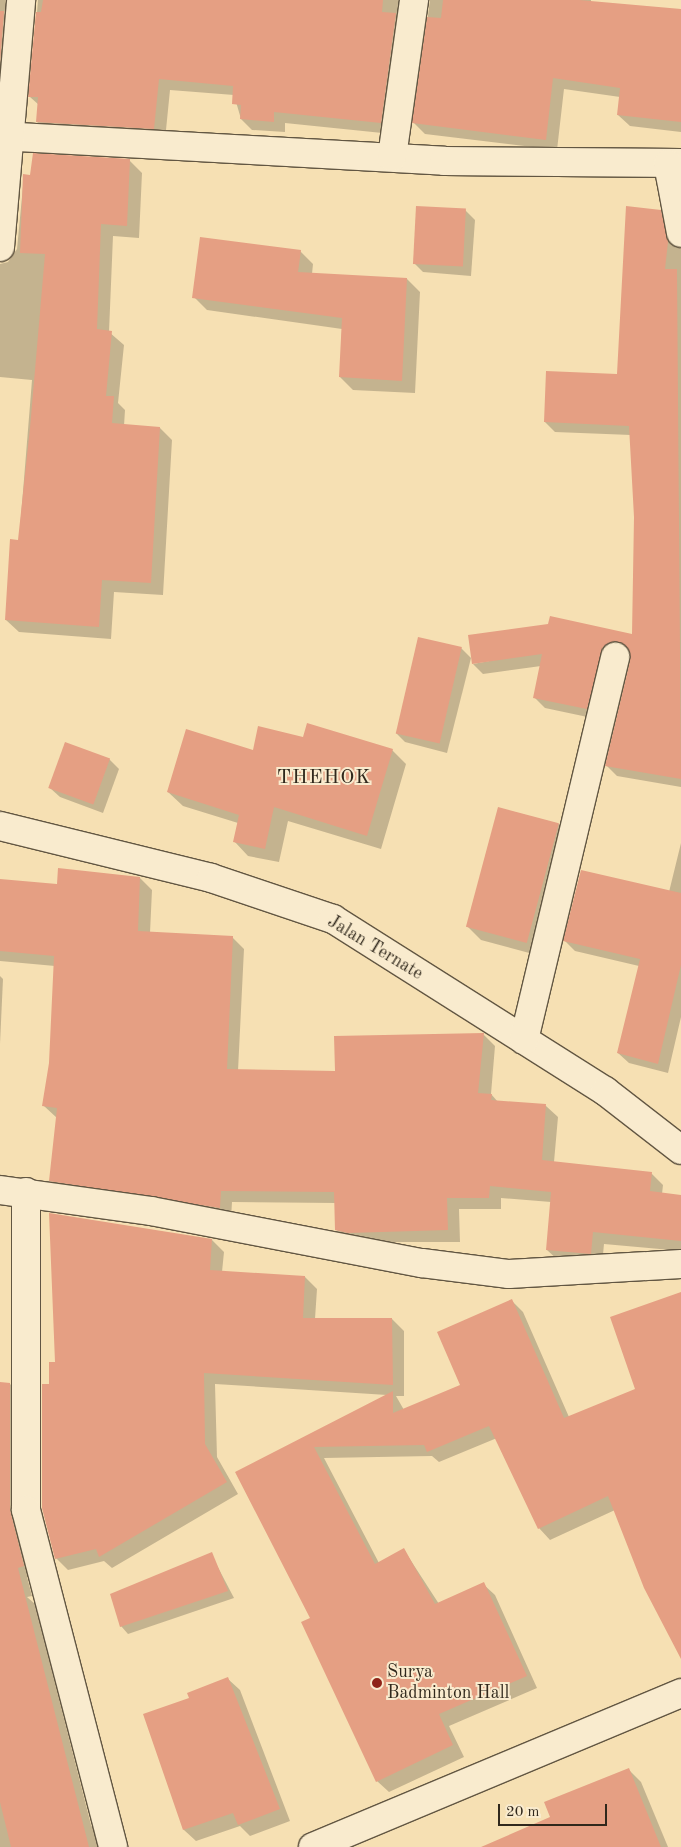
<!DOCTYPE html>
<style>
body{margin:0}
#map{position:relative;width:681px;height:1847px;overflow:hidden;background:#f6e0b3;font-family:"Old Standard TT",serif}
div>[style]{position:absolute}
.shadow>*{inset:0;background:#0003}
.building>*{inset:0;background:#e59f83;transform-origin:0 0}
.roads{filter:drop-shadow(1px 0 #625642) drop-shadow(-1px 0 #625642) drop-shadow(0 1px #625642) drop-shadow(0 -1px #625642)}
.minor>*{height:28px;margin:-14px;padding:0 14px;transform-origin:14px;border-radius:14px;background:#f9ebce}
.dots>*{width:14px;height:14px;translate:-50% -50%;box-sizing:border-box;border:2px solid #f9ebce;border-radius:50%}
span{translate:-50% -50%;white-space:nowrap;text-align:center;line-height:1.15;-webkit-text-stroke:4px #f9ebce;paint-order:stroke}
.street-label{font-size:18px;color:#30281c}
.poi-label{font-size:18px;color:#30281c}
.left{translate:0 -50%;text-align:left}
.quarter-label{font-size:20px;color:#30281c;letter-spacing:1px}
.scale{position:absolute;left:498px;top:1804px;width:109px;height:22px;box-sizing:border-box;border:2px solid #30281c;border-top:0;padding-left:6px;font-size:15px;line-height:18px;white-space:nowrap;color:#30281c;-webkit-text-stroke:4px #f9ebce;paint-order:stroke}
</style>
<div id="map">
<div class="shadow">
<div style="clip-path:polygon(0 0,24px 0,0 107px)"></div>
<div style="clip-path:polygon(416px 0,392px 134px,285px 123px,285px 132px,252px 130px,241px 119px,234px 95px,170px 90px,165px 140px,48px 133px,37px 122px,39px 105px,30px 97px,38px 0)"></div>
<div style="clip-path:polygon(430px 0,591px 0,591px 4px,681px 10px,681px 132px,630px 126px,618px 115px,620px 97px,564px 89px,557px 150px,425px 134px,414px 123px)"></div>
<div style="clip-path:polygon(129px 160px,142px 173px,139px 238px,113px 236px,109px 332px,124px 345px,118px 403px,125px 410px,124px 426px,160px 428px,172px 440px,163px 595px,114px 592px,111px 639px,19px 632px,6px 620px,19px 541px,32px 380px,0 377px,0 264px,8px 262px,17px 249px,24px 176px)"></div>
<div style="clip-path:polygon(465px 210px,475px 220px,471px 276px,423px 272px,414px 263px)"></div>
<div style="clip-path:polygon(660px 211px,671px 221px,681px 249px,681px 787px,617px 776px,607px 766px,631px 661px,629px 651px,597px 719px,545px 708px,535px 698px,541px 666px,483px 674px,473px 664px,633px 635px,636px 517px,631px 435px,555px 432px,545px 422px,618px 375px)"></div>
<div style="clip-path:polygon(300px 251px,313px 264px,312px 274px,407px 279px,420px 292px,415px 393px,353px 390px,340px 377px,342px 329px,207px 310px,194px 297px)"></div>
<div style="clip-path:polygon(461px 648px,471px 658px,447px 753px,405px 742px,396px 733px)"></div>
<div style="clip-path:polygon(303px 738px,392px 750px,406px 764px,381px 849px,288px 821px,279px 862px,248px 856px,234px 841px,238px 823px,183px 806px,168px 792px,254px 752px)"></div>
<div style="clip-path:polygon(109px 759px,119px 769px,103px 813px,60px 797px,50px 788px)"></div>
<div style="clip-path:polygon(499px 808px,559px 824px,572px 838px,544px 957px,481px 940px,468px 927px)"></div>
<div style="clip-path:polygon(681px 843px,681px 1017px,668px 1073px,629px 1063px,618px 1053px,639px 966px,575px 951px,565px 941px,669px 892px)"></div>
<div style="clip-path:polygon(59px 869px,140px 878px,152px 890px,150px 933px,232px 937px,244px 949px,238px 1071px,336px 1072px,484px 1035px,495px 1046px,491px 1094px,498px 1102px,546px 1106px,558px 1117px,554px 1162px,651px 1173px,663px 1185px,662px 1194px,681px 1196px,681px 1257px,671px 1250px,604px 1244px,602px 1265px,559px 1261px,547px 1250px,551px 1202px,501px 1198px,501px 1209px,459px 1209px,460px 1242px,348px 1242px,337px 1230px,336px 1203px,232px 1202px,231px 1219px,62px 1192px,50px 1181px,57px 1118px,44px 1106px,51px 1063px,55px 966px,0 961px,0 880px,58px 886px)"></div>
<div style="clip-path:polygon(0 976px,3px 979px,0 1044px)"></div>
<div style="clip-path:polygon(212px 1240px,224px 1252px,222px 1272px,305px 1277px,317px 1289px,315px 1319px,392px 1319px,404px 1331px,404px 1396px,396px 1396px,404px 1410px,462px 1386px,512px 1301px,523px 1312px,569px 1417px,637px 1389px,681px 1293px,681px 1655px,615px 1510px,550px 1540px,539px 1528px,497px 1438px,439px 1462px,432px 1456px,324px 1458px,379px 1563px,404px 1550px,439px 1604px,483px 1584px,495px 1595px,537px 1688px,449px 1726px,464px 1757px,389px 1792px,377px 1781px,312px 1618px,236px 1473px,387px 1395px,215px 1384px,217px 1457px,238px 1494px,112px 1568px,104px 1561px,68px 1570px,56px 1558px,51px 1385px,56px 1363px)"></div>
<div style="clip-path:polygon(0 1384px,10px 1384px,19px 1393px,33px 1575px,27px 1577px,32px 1596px,27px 1597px,35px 1604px,91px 1825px,104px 1847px,0 1847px)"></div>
<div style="clip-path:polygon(211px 1554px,234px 1598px,128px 1634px,121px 1626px)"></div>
<div style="clip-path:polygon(228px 1679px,240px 1690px,290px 1821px,250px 1836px,240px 1826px,196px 1841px,184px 1830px,191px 1699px)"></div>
<div style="clip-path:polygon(628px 1769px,641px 1782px,668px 1847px,505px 1847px)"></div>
</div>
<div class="building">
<div style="clip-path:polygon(43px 0,383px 0,382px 12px,396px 13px,381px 123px,274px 112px,274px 122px,240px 119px,241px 105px,232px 104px,233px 86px,159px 79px,154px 129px,36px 122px,38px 97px,28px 97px,36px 12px,41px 12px)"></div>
<div style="clip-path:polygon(443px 0,579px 0,681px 9px,681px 122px,617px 115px,620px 88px,553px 78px,546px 140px,412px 123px,427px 17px,441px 18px)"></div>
<div style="clip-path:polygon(0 11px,4px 11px,0 63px)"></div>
<div style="clip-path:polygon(33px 153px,130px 159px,127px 226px,101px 224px,97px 329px,112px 331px,106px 396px,114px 396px,112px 423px,160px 427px,151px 583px,102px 580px,99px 627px,5px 620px,10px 539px,18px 540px,30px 428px,45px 254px,20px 253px,23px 174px,30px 175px)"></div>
<div style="left:416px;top:206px;width:50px;height:58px;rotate:3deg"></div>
<div style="clip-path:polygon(626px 206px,661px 210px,668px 242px,665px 269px,677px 269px,681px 779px,605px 766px,630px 661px,625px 645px,611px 642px,603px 647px,587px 709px,533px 698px,542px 654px,472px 664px,468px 635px,548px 624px,550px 616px,632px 634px,634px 517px,629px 426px,544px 422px,546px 371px,617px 374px)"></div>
<div style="clip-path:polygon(200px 237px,301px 250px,298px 272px,407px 278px,402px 381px,339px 377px,342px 318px,192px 298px)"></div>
<div style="left:418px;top:637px;width:45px;height:99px;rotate:13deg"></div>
<div style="clip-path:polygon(307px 723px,393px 749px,367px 836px,274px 807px,265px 849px,233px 842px,239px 815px,167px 792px,186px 729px,253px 750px,258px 726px,303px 737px)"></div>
<div style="left:65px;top:742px;width:48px;height:49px;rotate:20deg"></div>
<div style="left:498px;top:807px;width:63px;height:124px;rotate:15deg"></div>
<div style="clip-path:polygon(58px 868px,140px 877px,138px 931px,233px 936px,227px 1069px,335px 1071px,334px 1036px,484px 1033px,478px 1093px,492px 1094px,491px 1100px,546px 1104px,542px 1160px,652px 1172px,650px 1191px,681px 1195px,681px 1241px,593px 1232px,591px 1254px,546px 1250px,551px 1192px,490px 1186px,489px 1198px,447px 1198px,448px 1230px,348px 1233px,335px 1230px,334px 1192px,221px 1191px,220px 1208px,49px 1181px,57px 1108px,42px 1106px,49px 1063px,54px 956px,0 951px,0 879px,57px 884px)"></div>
<div style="clip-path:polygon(581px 870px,681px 893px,681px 965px,658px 1064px,617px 1053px,640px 959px,563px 941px)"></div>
<div style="clip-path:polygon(49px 1213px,212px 1239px,210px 1270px,305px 1276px,303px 1318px,392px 1318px,393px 1385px,204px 1373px,205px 1444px,227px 1482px,99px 1557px,96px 1549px,55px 1559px,42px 1508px,42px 1384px,49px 1384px,49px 1362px,55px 1362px)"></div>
<div style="clip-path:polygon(681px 1292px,681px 1659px,644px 1588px,608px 1496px,538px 1529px,489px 1426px,427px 1452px,424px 1445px,314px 1447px,375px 1564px,404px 1548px,435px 1604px,484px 1582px,527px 1676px,439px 1714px,453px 1745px,376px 1782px,301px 1622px,310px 1618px,235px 1472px,393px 1391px,393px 1413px,460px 1385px,437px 1332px,512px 1299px,564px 1418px,635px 1389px,610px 1317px)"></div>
<div style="clip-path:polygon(0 1382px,10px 1383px,10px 1510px,24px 1566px,18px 1568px,89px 1847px,11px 1847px,0 1802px)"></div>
<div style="clip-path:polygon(212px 1552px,228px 1591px,120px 1627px,110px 1594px)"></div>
<div style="clip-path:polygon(228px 1677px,280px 1809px,238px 1825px,233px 1813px,183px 1830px,143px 1714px,189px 1698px,187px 1693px)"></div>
<div style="clip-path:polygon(629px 1768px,661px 1847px,481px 1847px,550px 1817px,544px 1802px)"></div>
</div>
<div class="roads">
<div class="minor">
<div style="left:0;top:136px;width:445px;rotate:3.2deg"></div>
<div style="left:444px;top:161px;width:237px;rotate:0.5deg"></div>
<div style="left:392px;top:157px;width:159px;rotate:-82deg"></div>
<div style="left:668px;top:164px;width:70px;rotate:79.3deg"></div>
<div style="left:0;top:247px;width:248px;rotate:-85.1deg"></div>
<div style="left:0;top:826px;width:217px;rotate:13.8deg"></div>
<div style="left:211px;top:878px;width:129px;rotate:18.6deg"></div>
<div style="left:333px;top:919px;width:322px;rotate:32.3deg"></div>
<div style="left:605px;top:1091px;width:96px;rotate:37.8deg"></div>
<div style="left:524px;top:1040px;width:394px;rotate:-76.6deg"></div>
<div style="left:0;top:1190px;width:152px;rotate:7.9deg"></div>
<div style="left:151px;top:1211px;width:276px;rotate:10.9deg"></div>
<div style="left:422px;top:1263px;width:88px;rotate:7.2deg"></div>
<div style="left:509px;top:1274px;width:172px;rotate:-3.3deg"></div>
<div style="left:26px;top:1192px;width:318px;rotate:90deg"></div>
<div style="left:26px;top:1510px;width:348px;rotate:75.5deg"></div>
<div style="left:313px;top:1847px;width:399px;rotate:-22.7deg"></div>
</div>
</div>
<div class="dots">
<div style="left:377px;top:1683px;background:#8f2418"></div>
</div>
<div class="street-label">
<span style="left:375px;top:948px;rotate:31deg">Jalan Ternate</span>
</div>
<div class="poi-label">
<span class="left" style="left:387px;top:1683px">Surya<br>Badminton Hall</span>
</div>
<div class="quarter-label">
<span style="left:324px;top:778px">THEHOK</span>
</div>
<div class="scale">20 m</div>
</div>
